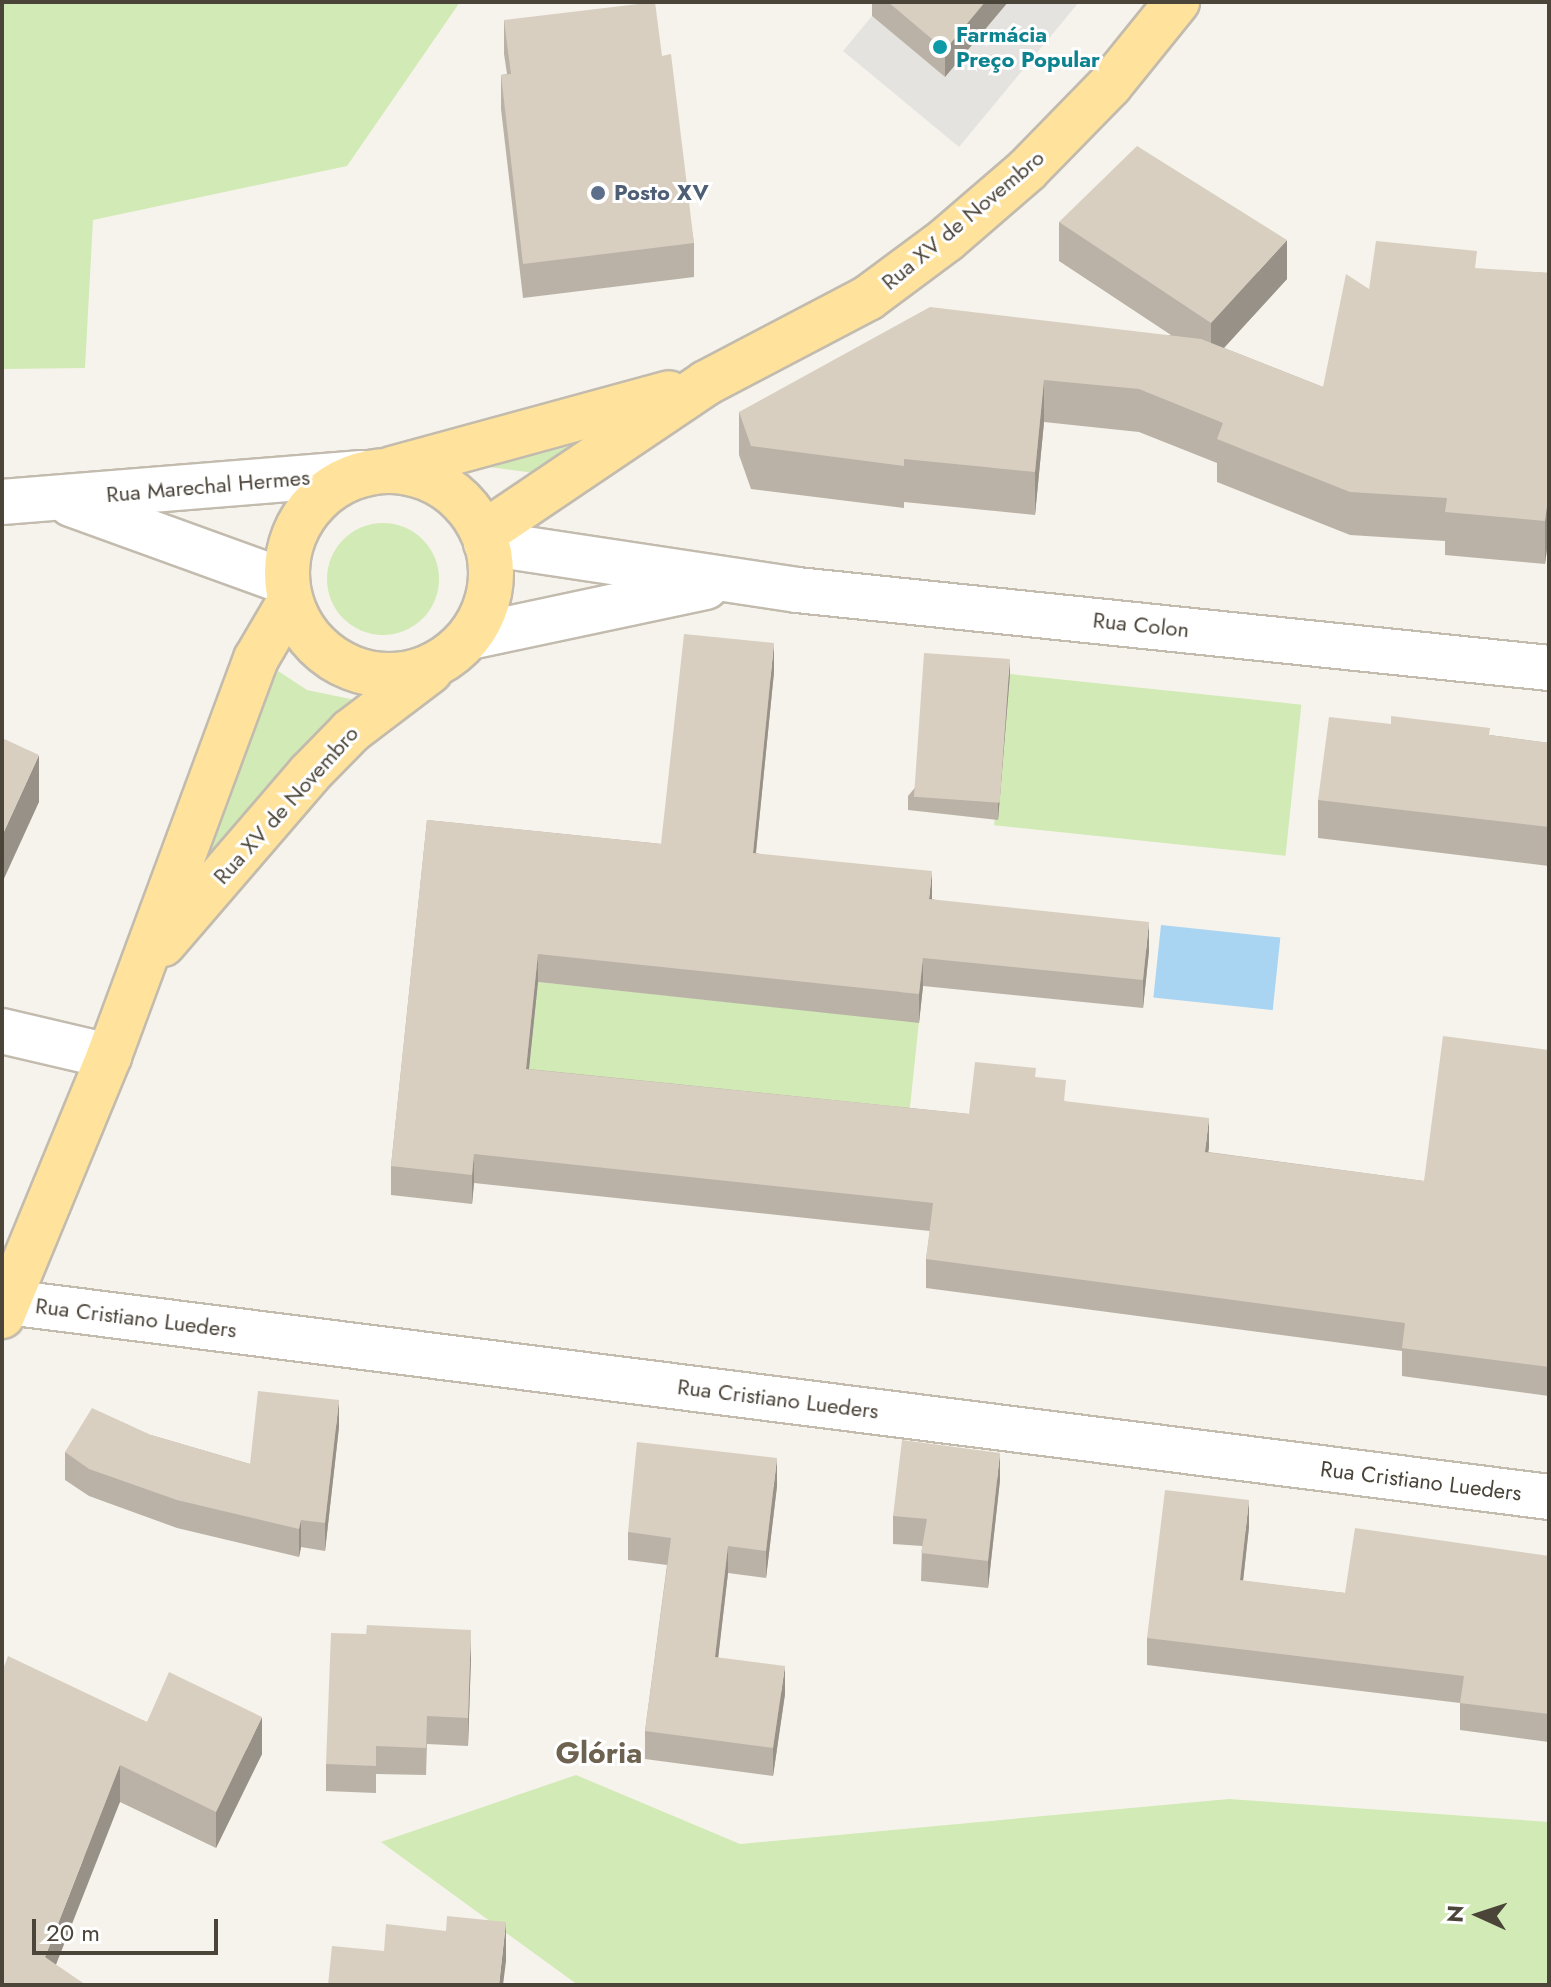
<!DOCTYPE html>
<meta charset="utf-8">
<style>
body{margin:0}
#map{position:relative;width:1551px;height:1987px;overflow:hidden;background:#f6f3ec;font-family:Jost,sans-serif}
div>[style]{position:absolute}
.green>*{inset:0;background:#d2eab5;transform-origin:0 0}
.round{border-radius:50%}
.parking>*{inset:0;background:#e5e3e0}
.water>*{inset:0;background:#a9d4f2;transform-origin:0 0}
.roads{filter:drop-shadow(2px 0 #c2bbae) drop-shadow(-2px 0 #c2bbae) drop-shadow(0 2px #c2bbae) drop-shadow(0 -2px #c2bbae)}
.minor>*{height:44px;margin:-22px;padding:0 22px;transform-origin:22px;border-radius:22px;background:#fff}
.major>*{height:44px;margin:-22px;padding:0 22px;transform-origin:22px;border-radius:22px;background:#ffe39c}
.major>.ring{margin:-22px;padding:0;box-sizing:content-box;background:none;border:44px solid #ffe39c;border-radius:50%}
.wall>*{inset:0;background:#bab2a6}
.shaded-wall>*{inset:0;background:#979187}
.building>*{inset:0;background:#d8cfc1;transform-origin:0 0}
.dots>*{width:22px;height:22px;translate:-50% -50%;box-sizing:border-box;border:4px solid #fff;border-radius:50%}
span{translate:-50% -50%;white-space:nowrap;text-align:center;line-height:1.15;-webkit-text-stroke:6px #fff;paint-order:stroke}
.culture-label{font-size:22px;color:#0d838f;font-weight:700}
.left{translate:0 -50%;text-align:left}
.service-label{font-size:22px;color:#4e5e75;font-weight:700}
.street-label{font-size:22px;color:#4b4439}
.district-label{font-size:30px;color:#6e6250;font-weight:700}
.frame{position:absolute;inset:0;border:4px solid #4b4439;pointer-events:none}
.north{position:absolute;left:1439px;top:1875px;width:80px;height:80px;-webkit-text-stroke:6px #fff;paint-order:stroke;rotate:273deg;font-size:22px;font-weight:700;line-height:32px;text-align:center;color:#4b4439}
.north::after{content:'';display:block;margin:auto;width:28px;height:36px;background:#4b4439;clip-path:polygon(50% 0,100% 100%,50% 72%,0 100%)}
.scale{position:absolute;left:32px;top:1919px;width:186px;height:36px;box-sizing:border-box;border:4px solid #4b4439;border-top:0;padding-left:10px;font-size:24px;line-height:28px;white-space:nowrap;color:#4b4439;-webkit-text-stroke:6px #fff;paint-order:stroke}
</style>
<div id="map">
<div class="green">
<div style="clip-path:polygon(2px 2px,460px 2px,347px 166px,93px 220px,85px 368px,2px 369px)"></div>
<div style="clip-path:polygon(578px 444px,549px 475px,473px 465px,533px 455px)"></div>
<div class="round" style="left:327px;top:523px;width:112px;height:112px"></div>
<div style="clip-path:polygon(269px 665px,307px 690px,365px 702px,187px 890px)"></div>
<div style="left:1010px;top:674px;width:293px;height:152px;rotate:6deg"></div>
<div style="left:538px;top:982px;width:383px;height:116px;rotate:6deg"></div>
<div style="clip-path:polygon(576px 1775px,740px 1844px,1229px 1799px,1549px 1822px,1549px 1985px,578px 1985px,381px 1842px)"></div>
</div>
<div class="parking">
<div style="clip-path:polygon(1008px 2px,1079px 2px,959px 147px,843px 51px,872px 16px,945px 77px)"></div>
</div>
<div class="water">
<div style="left:1161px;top:925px;width:120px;height:73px;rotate:6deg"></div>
</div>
<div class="roads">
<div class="minor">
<div style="left:2px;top:502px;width:361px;rotate:-4.6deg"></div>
<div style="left:71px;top:504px;width:229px;rotate:19.9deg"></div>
<div style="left:486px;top:543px;width:315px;rotate:8.6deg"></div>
<div style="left:797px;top:590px;width:756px;rotate:5.92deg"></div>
<div style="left:470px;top:637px;width:241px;rotate:-12deg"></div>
<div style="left:2px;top:1031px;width:110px;rotate:13.2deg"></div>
<div style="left:8px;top:1302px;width:1553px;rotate:7.21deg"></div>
</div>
<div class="major">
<div style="left:392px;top:469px;width:287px;rotate:-15.3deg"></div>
<div class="ring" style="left:287px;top:471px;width:160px;height:160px"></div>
<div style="left:484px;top:533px;width:268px;rotate:-34deg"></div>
<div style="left:706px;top:383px;width:183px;rotate:-27.7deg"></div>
<div style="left:868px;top:298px;width:97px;rotate:-36.6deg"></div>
<div style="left:946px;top:240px;width:107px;rotate:-40.8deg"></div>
<div style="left:1027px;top:170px;width:119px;rotate:-45.7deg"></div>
<div style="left:1110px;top:85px;width:107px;rotate:-51.1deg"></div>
<div style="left:163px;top:944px;width:224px;rotate:-49.3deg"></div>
<div style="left:309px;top:774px;width:60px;rotate:-45.7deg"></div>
<div style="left:351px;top:731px;width:99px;rotate:-37.2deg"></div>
<div style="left:2px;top:1316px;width:281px;rotate:-67.6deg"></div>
<div style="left:109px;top:1056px;width:423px;rotate:-69.7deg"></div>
<div style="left:256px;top:659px;width:67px;rotate:-59.6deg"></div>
</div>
</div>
<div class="wall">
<div style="clip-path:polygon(872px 2px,1008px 2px,945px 77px,872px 16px)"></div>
<div style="clip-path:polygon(504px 20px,662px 56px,694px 243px,694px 277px,523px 298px,501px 109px,501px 75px,507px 74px,504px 54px)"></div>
<div style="clip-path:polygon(1059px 222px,1287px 279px,1224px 348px,1323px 387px,1369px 289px,1477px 269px,1549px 273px,1549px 533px,1545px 564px,1445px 555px,1445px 541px,1350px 535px,1217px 482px,1217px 463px,1139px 432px,1044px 422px,1035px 515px,904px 502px,904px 508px,751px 489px,739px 455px,739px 412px,1171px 335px,1059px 261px)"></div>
<div style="clip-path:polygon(774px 672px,756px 853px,932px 899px,1149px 951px,1143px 1008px,923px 986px,919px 1023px,538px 982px,529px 1069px,969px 1114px,1036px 1077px,1066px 1102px,1209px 1147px,1208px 1152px,1424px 1181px,1549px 1050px,1549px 1396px,1402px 1376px,1402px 1351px,926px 1288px,926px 1259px,930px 1231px,474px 1183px,472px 1204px,391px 1195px,391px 1166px,427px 820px,661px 844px)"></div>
<div style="clip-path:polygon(1010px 674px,998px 820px,908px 810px,908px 796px)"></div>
<div style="clip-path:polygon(1490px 735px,1549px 743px,1549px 866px,1318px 838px,1318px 800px)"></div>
<div style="clip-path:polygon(339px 1427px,325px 1551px,301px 1547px,299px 1557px,177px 1528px,89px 1496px,65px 1480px,65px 1452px,151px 1435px,250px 1464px)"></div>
<div style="clip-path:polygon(1000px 1480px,988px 1588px,921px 1581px,922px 1546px,893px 1544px,893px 1516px)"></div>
<div style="clip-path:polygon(777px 1486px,766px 1578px,728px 1573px,718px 1658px,785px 1694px,773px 1776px,645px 1759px,645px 1731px,667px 1565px,628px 1560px,628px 1532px)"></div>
<div style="clip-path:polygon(1249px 1527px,1243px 1581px,1345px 1593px,1549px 1556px,1549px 1742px,1460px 1730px,1460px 1703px,1147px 1665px,1147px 1638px)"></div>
<div style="clip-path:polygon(471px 1657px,468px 1746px,427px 1744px,426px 1775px,376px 1774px,376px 1793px,326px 1791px,326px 1764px)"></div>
<div style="clip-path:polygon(2px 1672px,147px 1722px,262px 1754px,216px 1848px,120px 1802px,2px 1985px)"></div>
</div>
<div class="shaded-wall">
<div style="clip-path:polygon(985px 2px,1008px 2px,945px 77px,945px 50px)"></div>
<div style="clip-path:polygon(1287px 240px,1287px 279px,1211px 362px,1211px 323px)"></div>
<div style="clip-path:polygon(1044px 380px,1044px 422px,1035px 515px,1035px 472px)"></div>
<div style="clip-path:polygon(1549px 490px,1549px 533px,1545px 564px,1545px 521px)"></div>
<div style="clip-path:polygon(774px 643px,774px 672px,753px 881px,753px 853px)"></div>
<div style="clip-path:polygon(1010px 659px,1010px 674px,998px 820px,998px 805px)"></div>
<div style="clip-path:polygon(39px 755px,39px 802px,2px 883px,2px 836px)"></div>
<div style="clip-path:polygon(932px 871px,932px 900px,929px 899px)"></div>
<div style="clip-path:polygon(1149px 922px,1149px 951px,1143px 1008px,1143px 980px)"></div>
<div style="clip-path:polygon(538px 954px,538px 982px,526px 1097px,526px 1069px)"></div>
<div style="clip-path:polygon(923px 958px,923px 986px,919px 1023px,919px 994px)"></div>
<div style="clip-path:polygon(1209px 1118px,1209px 1147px,1205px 1180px,1205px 1152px)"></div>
<div style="clip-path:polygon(474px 1154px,474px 1183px,472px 1204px,472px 1175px)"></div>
<div style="clip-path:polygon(339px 1400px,339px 1427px,325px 1551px,325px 1523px)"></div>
<div style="clip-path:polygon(1000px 1453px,1000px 1480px,988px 1588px,988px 1561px)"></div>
<div style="clip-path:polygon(777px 1458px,777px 1486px,766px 1578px,766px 1551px)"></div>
<div style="clip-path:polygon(1249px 1500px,1249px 1527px,1240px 1608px,1240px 1580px)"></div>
<div style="clip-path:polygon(301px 1520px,301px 1547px,299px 1557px,299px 1529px)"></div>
<div style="clip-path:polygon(728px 1546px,728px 1573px,715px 1685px,715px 1657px)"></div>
<div style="clip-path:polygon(471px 1630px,471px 1657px,468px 1746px,468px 1718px)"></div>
<div style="clip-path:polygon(785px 1666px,785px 1694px,773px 1776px,773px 1748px)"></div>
<div style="clip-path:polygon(262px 1717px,262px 1754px,216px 1848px,216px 1812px)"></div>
<div style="clip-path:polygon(120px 1765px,120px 1802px,48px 1985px,45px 1957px)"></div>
<div style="clip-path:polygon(506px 1922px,506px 1961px,503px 1985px,499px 1985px)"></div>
</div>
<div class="building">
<div style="clip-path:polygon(655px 2px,662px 56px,671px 54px,694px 243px,523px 264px,501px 75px,511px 74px,504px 20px)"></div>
<div style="clip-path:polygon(888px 2px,985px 2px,945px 50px)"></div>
<div style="clip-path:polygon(1137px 146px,1287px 240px,1211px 323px,1059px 222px)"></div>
<div style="clip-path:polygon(1376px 241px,1477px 251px,1475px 268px,1549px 273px,1549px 490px,1545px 521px,1445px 512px,1447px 498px,1350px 492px,1217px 439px,1223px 423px,1139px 389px,1044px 380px,1035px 472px,904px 459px,904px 466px,751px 446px,739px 412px,930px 307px,1201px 339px,1323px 387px,1346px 274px,1369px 289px)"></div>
<div style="clip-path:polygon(684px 634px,774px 643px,753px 853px,932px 871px,929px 899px,1149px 922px,1143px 980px,923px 958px,919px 994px,538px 954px,526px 1069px,969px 1114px,975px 1062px,1036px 1068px,1035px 1077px,1066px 1080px,1064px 1101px,1209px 1118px,1205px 1152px,1424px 1181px,1443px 1036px,1549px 1050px,1549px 1367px,1402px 1348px,1405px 1323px,926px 1259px,933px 1203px,474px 1154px,472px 1175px,391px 1166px,427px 820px,661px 844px)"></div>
<div style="left:924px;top:653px;width:86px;height:144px;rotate:4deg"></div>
<div style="clip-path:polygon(1391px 716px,1490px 728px,1489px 735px,1549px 743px,1549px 827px,1318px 800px,1329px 717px,1391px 724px)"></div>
<div style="clip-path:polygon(2px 738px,39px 755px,2px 836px)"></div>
<div style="clip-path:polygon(258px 1391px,339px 1400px,325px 1523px,301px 1520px,299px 1529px,177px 1500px,89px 1469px,65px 1452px,92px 1408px,151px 1435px,250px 1464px)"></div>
<div style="clip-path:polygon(902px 1440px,1000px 1453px,988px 1561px,921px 1553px,927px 1519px,893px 1516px)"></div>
<div style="clip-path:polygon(637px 1442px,777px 1458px,766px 1551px,728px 1546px,715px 1657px,785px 1666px,773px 1748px,645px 1731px,671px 1538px,628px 1532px)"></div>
<div style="clip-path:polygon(1165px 1490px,1249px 1500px,1240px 1580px,1345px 1593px,1355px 1528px,1549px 1556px,1549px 1714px,1460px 1703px,1464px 1676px,1147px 1638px)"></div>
<div style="clip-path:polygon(367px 1625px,471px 1630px,468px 1718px,427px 1716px,426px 1748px,376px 1746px,376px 1766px,326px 1764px,331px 1633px,366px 1634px)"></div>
<div style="clip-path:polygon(8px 1656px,147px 1722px,169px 1672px,262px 1717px,216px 1812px,120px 1765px,45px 1957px,86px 1985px,2px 1985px,2px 1672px)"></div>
<div style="clip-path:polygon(447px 1916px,506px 1922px,499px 1985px,328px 1985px,332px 1946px,384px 1951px,386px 1924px,446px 1931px)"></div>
</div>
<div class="dots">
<div style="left:940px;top:47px;background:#0f9aa8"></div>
<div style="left:598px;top:193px;background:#5c6f8a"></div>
</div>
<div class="culture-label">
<span class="left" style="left:956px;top:47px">Farmácia<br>Preço Popular</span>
</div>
<div class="service-label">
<span class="left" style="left:614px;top:193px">Posto XV</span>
</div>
<div class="street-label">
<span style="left:963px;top:220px;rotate:-40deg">Rua XV de Novembro</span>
<span style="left:208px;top:486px;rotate:-5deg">Rua Marechal Hermes</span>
<span style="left:1141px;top:625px;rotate:6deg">Rua Colon</span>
<span style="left:286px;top:805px;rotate:-48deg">Rua XV de Novembro</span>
<span style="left:136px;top:1318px;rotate:7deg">Rua Cristiano Lueders</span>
<span style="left:778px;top:1399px;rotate:7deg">Rua Cristiano Lueders</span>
<span style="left:1421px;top:1481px;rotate:7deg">Rua Cristiano Lueders</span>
</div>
<div class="district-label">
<span style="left:599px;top:1753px">Glória</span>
</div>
<div class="frame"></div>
<div class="north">N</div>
<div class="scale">20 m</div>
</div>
